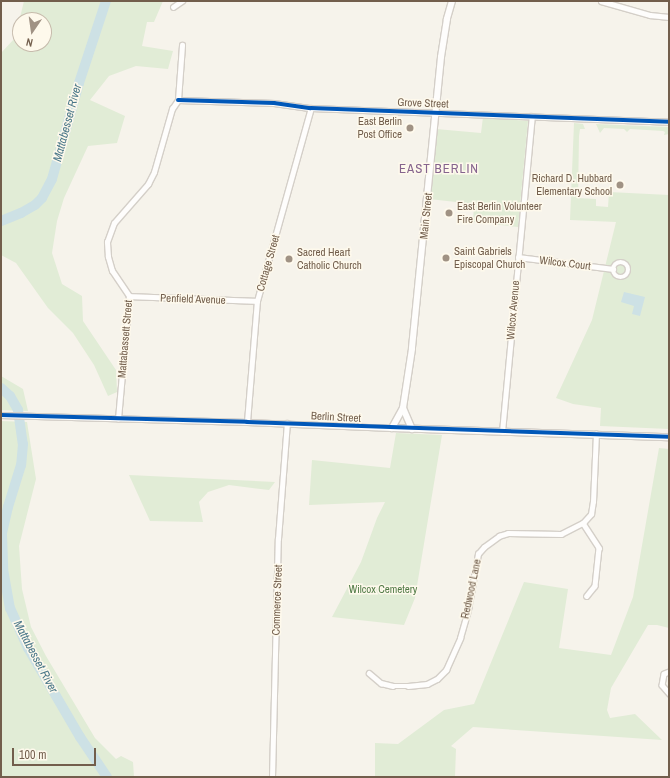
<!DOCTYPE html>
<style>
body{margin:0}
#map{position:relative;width:670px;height:778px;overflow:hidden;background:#f6f3eb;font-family:"Archivo Narrow",sans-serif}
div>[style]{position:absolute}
.green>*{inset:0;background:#e1ecd6}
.water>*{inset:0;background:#cde1e5}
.river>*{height:10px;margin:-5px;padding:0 5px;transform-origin:5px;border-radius:5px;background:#cde1e5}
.roads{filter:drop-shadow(1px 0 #d4cfc8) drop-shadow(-1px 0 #d4cfc8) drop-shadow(0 1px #d4cfc8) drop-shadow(0 -1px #d4cfc8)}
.minor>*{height:4.5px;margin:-2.25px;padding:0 2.25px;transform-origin:2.25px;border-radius:2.25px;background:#fefdfc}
.minor>.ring{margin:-2.25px;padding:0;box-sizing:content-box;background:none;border:4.5px solid #fefdfc;border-radius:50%}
.tertiary>*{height:6px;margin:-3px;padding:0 3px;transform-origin:3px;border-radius:3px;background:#fefdfc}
.cycleway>*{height:4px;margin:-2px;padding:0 2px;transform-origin:2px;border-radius:2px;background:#0057b8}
.dots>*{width:11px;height:11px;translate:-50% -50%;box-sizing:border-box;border:2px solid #fef9ec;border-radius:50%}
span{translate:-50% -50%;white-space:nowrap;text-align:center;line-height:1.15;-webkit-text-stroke:3px #fef9ec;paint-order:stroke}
.street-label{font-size:11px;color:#725e4c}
.poi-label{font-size:11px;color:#725e4c}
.right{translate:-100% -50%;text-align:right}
.left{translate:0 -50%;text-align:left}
.park-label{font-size:11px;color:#527c48}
.water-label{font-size:12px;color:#4b788a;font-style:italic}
.quarter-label{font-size:13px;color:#85648e;letter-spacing:1px}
.frame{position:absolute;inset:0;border:2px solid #725e4c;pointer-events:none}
.north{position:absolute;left:12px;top:12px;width:40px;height:40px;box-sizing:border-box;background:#fef9ec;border:1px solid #c6bbac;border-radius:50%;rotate:193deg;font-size:11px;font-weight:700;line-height:16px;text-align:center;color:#725e4c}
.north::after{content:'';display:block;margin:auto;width:14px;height:18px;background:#a09284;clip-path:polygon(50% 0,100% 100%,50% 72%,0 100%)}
.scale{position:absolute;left:12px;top:748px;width:84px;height:18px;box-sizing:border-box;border:2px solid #725e4c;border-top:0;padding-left:5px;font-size:12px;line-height:14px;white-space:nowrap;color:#725e4c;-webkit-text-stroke:3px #fef9ec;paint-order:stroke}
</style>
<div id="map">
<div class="green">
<div style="clip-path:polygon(evenodd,24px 1px,163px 1px,154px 22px,147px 22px,142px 46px,173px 51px,168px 69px,136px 66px,109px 76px,90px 100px,125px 116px,117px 143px,88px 146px,64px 198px,57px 221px,52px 253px,62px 284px,82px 296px,83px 321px,116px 370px,117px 392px,108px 396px,94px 365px,73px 333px,48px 308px,16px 263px,1px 255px,1px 53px,15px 38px,24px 1px,20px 20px,44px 20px,44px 44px,20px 44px,20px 20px)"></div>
<div style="clip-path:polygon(483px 117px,528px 121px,518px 227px,473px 222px,474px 204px,429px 199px,436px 129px,481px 133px)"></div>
<div style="clip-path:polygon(597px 121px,665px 124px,668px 126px,595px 122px)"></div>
<div style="clip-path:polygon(574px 123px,583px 124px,585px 129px,580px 129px,579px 136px,578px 198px,596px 199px,596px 206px,608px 207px,609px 192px,669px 195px,669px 429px,600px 426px,601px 408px,573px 404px,556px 398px,592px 320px,616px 222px,570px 220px)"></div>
<div style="clip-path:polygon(596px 124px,668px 127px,669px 134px,664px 135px,665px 132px,663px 131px,630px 129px,627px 132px,624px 129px,604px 128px,600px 133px)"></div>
<div style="clip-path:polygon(1px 376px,23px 389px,28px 411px,1px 410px)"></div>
<div style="clip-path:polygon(1px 421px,27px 422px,36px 479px,19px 546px,22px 589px,31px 627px,46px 656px,95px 738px,116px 759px,121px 756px,133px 762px,134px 777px,1px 777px)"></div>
<div style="clip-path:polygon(396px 433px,442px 435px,415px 598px,404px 625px,332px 617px,361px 562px,377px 518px,385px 502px,309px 505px,312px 460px,390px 468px)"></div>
<div style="clip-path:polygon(659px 448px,669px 449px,669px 628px,657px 625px,648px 625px,611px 688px,607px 710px,610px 718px,635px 714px,662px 740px,473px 727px,451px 746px,456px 749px,455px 777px,375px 777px,375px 743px,398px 744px,444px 710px,474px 704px,524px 582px,568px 589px,559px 648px,611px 655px,633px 597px)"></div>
<div style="clip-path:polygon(129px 475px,275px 482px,269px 490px,229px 485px,208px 492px,199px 502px,203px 522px,150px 521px)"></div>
</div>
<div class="water">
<div style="clip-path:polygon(624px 292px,645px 297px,640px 316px,632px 314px,634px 306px,621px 302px)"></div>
</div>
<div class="river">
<div style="left:1px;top:221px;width:22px;rotate:-22deg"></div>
<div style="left:21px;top:213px;width:16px;rotate:-30deg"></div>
<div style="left:35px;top:205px;width:10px;rotate:-45deg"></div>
<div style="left:42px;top:198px;width:21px;rotate:-62deg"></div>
<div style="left:52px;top:179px;width:100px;rotate:-74.3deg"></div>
<div style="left:79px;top:83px;width:86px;rotate:-71.8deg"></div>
<div style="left:1px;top:388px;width:12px;rotate:42deg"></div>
<div style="left:10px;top:396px;width:16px;rotate:60deg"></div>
<div style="left:18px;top:410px;width:34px;rotate:82deg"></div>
<div style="left:23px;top:444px;width:21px;rotate:95deg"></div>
<div style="left:21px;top:465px;width:44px;rotate:107.2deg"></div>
<div style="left:8px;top:507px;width:28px;rotate:103deg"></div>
<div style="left:2px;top:534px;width:35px;rotate:88deg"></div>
<div style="left:3px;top:569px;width:40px;rotate:80deg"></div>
<div style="left:10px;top:608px;width:44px;rotate:65.8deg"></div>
<div style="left:28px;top:648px;width:103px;rotate:59.7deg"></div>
<div style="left:80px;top:737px;width:48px;rotate:56deg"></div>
</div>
<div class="roads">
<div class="minor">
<div style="left:601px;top:1px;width:51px;rotate:15.9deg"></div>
<div style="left:650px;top:15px;width:19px;rotate:6deg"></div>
<div style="left:173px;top:7px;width:11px;rotate:-34deg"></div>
<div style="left:178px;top:100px;width:96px;rotate:1.8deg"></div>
<div style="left:274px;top:103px;width:37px;rotate:8deg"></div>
<div style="left:311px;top:108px;width:358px;rotate:2.2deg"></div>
<div style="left:518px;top:257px;width:96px;rotate:7.2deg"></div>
<div class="ring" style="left:613px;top:262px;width:11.5px;height:11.5px"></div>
<div style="left:129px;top:296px;width:128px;rotate:2.2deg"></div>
<div style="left:1px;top:415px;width:246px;rotate:1.6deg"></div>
<div style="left:247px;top:422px;width:145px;rotate:2.4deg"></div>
<div style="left:118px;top:419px;width:123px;rotate:-84.9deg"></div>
<div style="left:129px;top:296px;width:30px;rotate:-124deg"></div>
<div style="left:112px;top:271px;width:15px;rotate:-106deg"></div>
<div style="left:108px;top:257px;width:15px;rotate:-94deg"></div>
<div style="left:107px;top:242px;width:20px;rotate:-70deg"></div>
<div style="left:114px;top:223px;width:52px;rotate:-48.9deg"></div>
<div style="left:148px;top:184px;width:13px;rotate:-63deg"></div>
<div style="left:154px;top:172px;width:66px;rotate:-74.1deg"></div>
<div style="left:172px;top:109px;width:11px;rotate:-56deg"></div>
<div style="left:178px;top:100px;width:55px;rotate:-85.8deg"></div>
<div style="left:247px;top:422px;width:121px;rotate:-85.3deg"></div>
<div style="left:257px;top:301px;width:200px;rotate:-74.4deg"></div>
<div style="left:502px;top:432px;width:317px;rotate:-84.6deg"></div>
<div style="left:583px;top:523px;width:30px;rotate:57deg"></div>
<div style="left:599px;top:548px;width:38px;rotate:96deg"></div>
<div style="left:595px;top:586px;width:13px;rotate:129deg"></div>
<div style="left:669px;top:672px;width:5px;rotate:158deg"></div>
<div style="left:664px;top:674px;width:11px;rotate:100deg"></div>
<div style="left:662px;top:685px;width:11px;rotate:49deg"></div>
<div style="left:369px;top:673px;width:16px;rotate:40deg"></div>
<div style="left:381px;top:683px;width:12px;rotate:14deg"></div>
<div style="left:393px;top:686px;width:15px"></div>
<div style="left:408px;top:686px;width:19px;rotate:-6deg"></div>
<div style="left:427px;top:684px;width:11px;rotate:-27deg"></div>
<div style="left:437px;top:679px;width:13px;rotate:-45deg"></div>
<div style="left:446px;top:670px;width:35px;rotate:-66deg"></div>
<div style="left:460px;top:638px;width:29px;rotate:-74deg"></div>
<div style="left:468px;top:610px;width:57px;rotate:-79.9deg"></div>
<div style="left:478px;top:554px;width:9px;rotate:-49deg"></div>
<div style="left:484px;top:547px;width:19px;rotate:-36deg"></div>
<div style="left:499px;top:536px;width:9px;rotate:-18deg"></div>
<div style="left:508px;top:533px;width:53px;rotate:1.1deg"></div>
<div style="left:561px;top:534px;width:25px;rotate:-27deg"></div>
<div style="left:583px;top:523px;width:12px;rotate:-48deg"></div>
<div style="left:591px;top:514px;width:12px;rotate:-81deg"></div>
<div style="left:593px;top:502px;width:68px;rotate:-87.5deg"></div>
<div style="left:272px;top:777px;width:238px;rotate:-88.6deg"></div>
<div style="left:278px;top:539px;width:116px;rotate:-85.6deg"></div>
</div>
<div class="tertiary">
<div style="left:452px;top:1px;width:19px;rotate:106deg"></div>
<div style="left:447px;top:19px;width:38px;rotate:99deg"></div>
<div style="left:441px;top:57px;width:293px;rotate:95.7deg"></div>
<div style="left:412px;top:349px;width:60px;rotate:98.7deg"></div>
<div style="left:403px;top:408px;width:23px;rotate:119deg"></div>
<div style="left:392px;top:428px;width:277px;rotate:1.9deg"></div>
<div style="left:403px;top:408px;width:23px;rotate:67deg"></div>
</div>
</div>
<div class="cycleway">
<div style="left:178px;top:100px;width:96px;rotate:1.8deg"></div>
<div style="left:274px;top:103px;width:37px;rotate:8deg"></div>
<div style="left:311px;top:108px;width:358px;rotate:2.2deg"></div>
<div style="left:1px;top:415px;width:246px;rotate:1.6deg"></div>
<div style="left:247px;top:422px;width:422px;rotate:2deg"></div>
</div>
<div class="dots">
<div style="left:410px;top:128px;background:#a09284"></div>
<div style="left:620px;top:185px;background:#a09284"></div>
<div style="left:449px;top:213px;background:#a09284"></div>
<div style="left:446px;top:258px;background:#a09284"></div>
<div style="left:289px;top:259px;background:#a09284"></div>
</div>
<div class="street-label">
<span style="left:423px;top:103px;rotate:2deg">Grove Street</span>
<span style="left:426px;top:216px;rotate:-84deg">Main Street</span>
<span style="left:268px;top:263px;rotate:-74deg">Cottage Street</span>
<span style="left:565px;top:263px;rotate:7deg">Wilcox Court</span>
<span style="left:193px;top:299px;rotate:2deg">Penfield Avenue</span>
<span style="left:513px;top:310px;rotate:-85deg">Wilcox Avenue</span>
<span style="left:125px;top:339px;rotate:-85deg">Mattabassett Street</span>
<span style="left:336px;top:417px;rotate:3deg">Berlin Street</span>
<span style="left:471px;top:589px;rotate:-78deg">Redwood Lane</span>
<span style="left:277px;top:600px;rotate:-88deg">Commerce Street</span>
</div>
<div class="poi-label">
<span class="right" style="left:402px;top:128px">East Berlin<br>Post Office</span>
<span class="right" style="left:612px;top:185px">Richard D. Hubbard<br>Elementary School</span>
<span class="left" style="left:457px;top:213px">East Berlin Volunteer<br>Fire Company</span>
<span class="left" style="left:454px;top:258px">Saint Gabriels<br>Episcopal Church</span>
<span class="left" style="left:297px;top:259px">Sacred Heart<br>Catholic Church</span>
</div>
<div class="park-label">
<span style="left:383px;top:589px">Wilcox Cemetery</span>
</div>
<div class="water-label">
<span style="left:68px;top:123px;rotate:-75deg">Mattabesset River</span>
<span style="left:35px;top:657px;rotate:62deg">Mattabesset River</span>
</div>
<div class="quarter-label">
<span style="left:439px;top:169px">EAST BERLIN</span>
</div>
<div class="frame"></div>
<div class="north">N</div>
<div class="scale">100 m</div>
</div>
